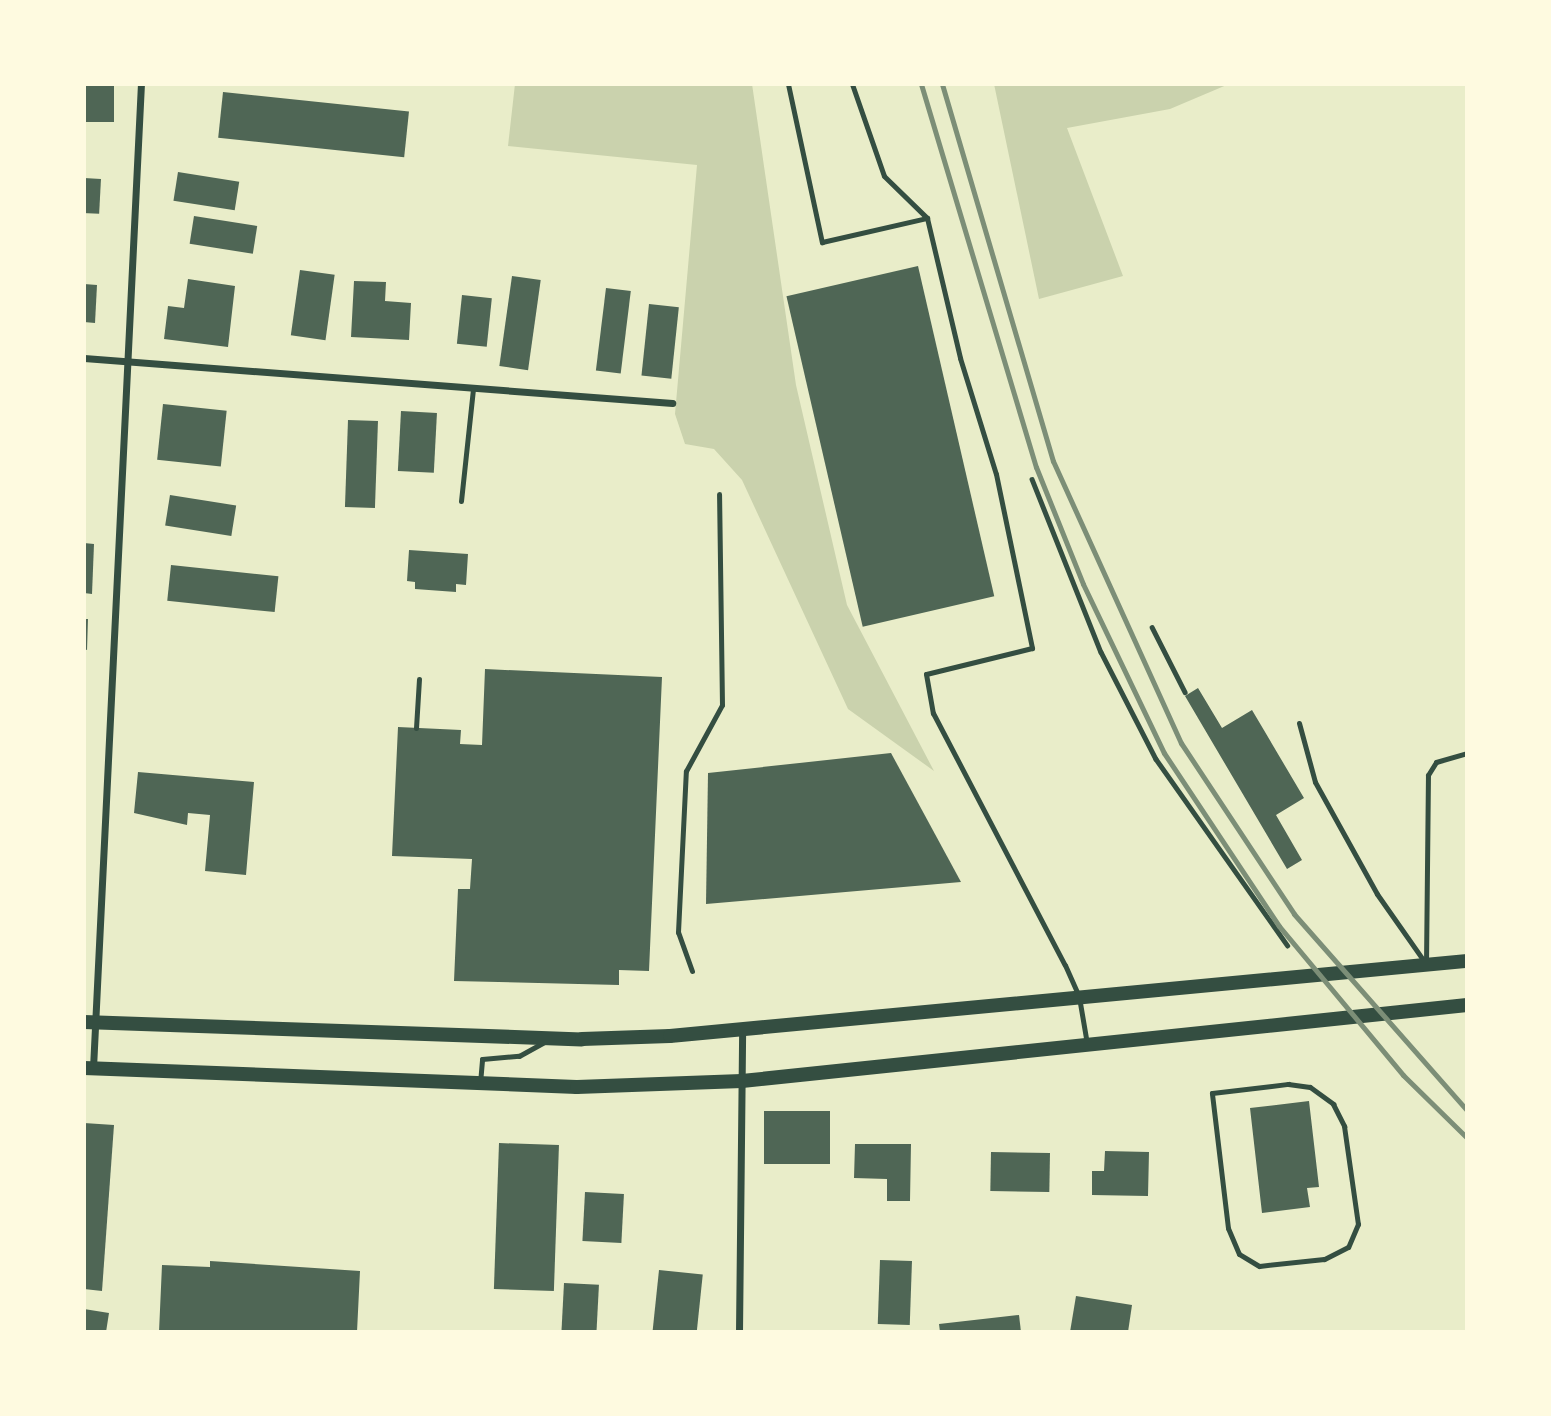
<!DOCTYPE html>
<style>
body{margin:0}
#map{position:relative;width:1551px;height:1416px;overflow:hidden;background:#e9edc9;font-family:Mulish,sans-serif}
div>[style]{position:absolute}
.green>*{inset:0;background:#cad2ad}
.building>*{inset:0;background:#4f6655;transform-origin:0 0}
.path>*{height:4.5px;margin:-2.25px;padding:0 2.25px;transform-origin:2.25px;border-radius:2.25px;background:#344e41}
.service>*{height:5px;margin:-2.5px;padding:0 2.5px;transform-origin:2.5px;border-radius:2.5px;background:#344e41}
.minor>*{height:7px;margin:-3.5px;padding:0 3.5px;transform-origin:3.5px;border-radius:3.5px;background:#344e41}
.secondary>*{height:14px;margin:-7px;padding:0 7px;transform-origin:7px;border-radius:7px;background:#344e41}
.rail>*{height:5px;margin:-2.5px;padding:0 2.5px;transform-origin:2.5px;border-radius:2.5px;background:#7c8e77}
span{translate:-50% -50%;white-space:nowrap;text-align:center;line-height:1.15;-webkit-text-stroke:7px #fefae0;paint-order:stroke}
.frame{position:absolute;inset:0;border:86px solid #fefae0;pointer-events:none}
</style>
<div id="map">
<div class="green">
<div style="clip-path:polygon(515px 84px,752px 84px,796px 385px,847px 605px,934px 771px,848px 709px,742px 480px,714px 449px,685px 444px,675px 414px,697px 165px,508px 146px)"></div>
<div style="clip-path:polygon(994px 84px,1229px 84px,1170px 109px,1067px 128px,1123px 276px,1039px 299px)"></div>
</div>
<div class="building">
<div style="left:84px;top:84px;width:30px;height:38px"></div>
<div style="left:223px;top:92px;width:187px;height:46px;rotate:6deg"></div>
<div style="left:178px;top:172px;width:62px;height:29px;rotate:9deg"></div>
<div style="left:84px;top:178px;width:17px;height:35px;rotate:3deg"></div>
<div style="left:194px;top:216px;width:64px;height:28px;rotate:9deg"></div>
<div style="left:918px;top:266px;width:339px;height:135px;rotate:77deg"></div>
<div style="left:300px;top:270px;width:35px;height:66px;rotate:8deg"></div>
<div style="left:512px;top:276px;width:29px;height:91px;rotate:8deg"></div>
<div style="clip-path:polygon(188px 279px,235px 286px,228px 347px,164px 339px,168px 306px,184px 308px)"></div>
<div style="clip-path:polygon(354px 281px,386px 282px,385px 301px,411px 303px,409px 340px,351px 337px)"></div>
<div style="clip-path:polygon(84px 284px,97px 285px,95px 323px,84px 322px)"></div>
<div style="left:606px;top:288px;width:25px;height:83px;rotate:7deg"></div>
<div style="left:462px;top:295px;width:30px;height:49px;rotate:6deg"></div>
<div style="left:649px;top:304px;width:30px;height:72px;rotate:6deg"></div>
<div style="left:163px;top:404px;width:64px;height:56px;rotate:6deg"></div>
<div style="left:401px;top:411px;width:36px;height:60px;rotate:3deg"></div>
<div style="left:348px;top:420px;width:30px;height:87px;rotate:2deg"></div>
<div style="left:170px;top:495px;width:67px;height:31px;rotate:9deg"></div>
<div style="clip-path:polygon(84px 543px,94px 544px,92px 594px,84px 593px)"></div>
<div style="clip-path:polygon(409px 550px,468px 554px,466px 585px,456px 584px,456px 592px,415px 589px,415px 582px,407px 581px)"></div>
<div style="left:171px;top:565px;width:108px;height:36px;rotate:6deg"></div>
<div style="clip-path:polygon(84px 619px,88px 619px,87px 650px,84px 649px)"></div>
<div style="clip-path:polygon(485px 669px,662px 677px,649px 971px,619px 970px,619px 985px,454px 981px,458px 889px,470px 889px,472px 859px,392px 856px,398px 727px,461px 730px,460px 744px,482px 745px)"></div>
<div style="clip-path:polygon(1198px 688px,1222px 728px,1252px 710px,1304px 798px,1276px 815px,1302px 860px,1287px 869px,1185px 696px)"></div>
<div style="clip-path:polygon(891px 753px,961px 882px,706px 904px,708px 773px)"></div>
<div style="clip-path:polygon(138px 772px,254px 782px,246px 875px,205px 871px,210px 815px,188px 813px,187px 825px,134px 813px)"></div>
<div style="clip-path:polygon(1309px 1101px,1319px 1187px,1307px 1188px,1310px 1207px,1262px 1213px,1250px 1108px)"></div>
<div style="left:764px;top:1111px;width:66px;height:53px"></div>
<div style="clip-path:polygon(84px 1123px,114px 1125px,102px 1291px,84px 1289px)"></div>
<div style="left:499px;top:1143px;width:60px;height:146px;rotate:2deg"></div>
<div style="clip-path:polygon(855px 1144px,911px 1144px,910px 1201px,887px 1201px,887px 1179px,854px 1178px)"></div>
<div style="clip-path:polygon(1105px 1151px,1149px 1152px,1148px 1196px,1092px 1195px,1092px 1171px,1104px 1171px)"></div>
<div style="left:991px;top:1152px;width:59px;height:39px;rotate:1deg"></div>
<div style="left:585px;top:1192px;width:39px;height:49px;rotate:3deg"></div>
<div style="left:880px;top:1260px;width:32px;height:64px;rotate:2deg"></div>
<div style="clip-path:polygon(210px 1261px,360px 1271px,357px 1332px,159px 1332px,162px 1265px,210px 1267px)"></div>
<div style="left:659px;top:1270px;width:44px;height:62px;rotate:6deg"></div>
<div style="left:564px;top:1283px;width:35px;height:47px;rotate:3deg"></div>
<div style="clip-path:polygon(1076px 1296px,1132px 1305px,1128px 1332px,1070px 1332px)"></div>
<div style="clip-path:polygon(84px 1309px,109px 1313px,106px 1332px,84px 1332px)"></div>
<div style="clip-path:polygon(1019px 1315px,1021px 1332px,940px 1332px,939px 1324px)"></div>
</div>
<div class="path">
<div style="left:1032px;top:479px;width:186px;rotate:68.3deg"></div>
<div style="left:1101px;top:652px;width:120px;rotate:62.8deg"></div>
<div style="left:1156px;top:759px;width:228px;rotate:54.8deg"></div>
<div style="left:1152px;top:627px;width:73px;rotate:63.1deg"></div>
</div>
<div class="service">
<div style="left:788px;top:84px;width:162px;rotate:77.9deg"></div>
<div style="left:822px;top:242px;width:108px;rotate:-12.9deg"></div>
<div style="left:852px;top:84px;width:97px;rotate:70.8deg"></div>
<div style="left:884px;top:176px;width:60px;rotate:44.3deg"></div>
<div style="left:927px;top:218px;width:144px;rotate:76.7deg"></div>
<div style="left:960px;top:358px;width:121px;rotate:72.8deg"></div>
<div style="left:996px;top:474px;width:178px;rotate:78.3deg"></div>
<div style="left:1032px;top:648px;width:109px;rotate:166.2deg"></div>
<div style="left:926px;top:674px;width:40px;rotate:80deg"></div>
<div style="left:933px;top:713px;width:284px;rotate:62.4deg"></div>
<div style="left:1065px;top:965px;width:35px;rotate:66deg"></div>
<div style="left:1079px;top:997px;width:48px;rotate:80.3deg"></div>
<div style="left:461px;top:501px;width:114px;rotate:-83.9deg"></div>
<div style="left:1299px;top:723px;width:61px;rotate:74.8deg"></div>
<div style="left:1315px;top:782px;width:128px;rotate:61deg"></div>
<div style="left:1377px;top:894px;width:82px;rotate:55deg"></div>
<div style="left:416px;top:728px;width:49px;rotate:-86.5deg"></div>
<div style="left:1426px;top:964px;width:189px;rotate:-89.4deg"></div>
<div style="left:1428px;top:775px;width:15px;rotate:-58deg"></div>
<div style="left:1436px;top:762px;width:32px;rotate:-16deg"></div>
<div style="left:692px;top:971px;width:41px;rotate:-109.7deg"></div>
<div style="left:678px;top:932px;width:161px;rotate:-87.2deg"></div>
<div style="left:686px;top:771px;width:75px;rotate:-61.4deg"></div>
<div style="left:722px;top:705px;width:211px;rotate:-90.8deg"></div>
<div style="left:480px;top:1083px;width:24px;rotate:-85deg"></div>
<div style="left:482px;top:1059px;width:37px;rotate:-5deg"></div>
<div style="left:519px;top:1056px;width:31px;rotate:-29deg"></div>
<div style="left:1288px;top:1084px;width:22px;rotate:8deg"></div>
<div style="left:1310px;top:1087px;width:29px;rotate:36deg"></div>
<div style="left:1333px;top:1104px;width:25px;rotate:63deg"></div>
<div style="left:1344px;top:1126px;width:99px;rotate:81.9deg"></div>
<div style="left:1358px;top:1224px;width:25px;rotate:113deg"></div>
<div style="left:1348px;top:1247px;width:27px;rotate:153deg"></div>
<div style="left:1324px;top:1259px;width:65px;rotate:173.9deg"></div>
<div style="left:1259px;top:1266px;width:23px;rotate:-149deg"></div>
<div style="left:1239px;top:1254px;width:28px;rotate:-113deg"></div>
<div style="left:1228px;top:1228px;width:136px;rotate:-96.8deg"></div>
<div style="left:1212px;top:1093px;width:77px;rotate:-6.8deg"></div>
</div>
<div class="minor">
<div style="left:84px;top:358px;width:590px;rotate:4.38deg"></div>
<div style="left:93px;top:1068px;width:985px;rotate:-87.21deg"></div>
<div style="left:739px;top:1332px;width:302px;rotate:-89.4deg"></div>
</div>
<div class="secondary">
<div style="left:84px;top:1022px;width:498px;rotate:2deg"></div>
<div style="left:582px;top:1039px;width:88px;rotate:-2deg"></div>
<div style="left:670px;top:1036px;width:801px;rotate:-5.38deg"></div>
<div style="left:84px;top:1068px;width:493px;rotate:2.2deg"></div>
<div style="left:577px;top:1087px;width:165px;rotate:-2.1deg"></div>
<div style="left:742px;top:1081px;width:729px;rotate:-5.98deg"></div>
</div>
<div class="rail">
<div style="left:921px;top:84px;width:400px;rotate:73.3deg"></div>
<div style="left:1036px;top:467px;width:126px;rotate:68.1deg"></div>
<div style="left:1083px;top:584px;width:187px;rotate:64.4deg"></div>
<div style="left:1164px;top:753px;width:208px;rotate:56.4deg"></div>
<div style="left:1279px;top:926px;width:194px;rotate:50.2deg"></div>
<div style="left:1403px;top:1075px;width:90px;rotate:44.5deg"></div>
<div style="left:942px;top:84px;width:393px;rotate:73.6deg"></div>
<div style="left:1053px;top:461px;width:310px;rotate:65.6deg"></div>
<div style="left:1181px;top:743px;width:205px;rotate:56.5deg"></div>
<div style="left:1294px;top:914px;width:261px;rotate:48.6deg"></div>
</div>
<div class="frame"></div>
</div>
